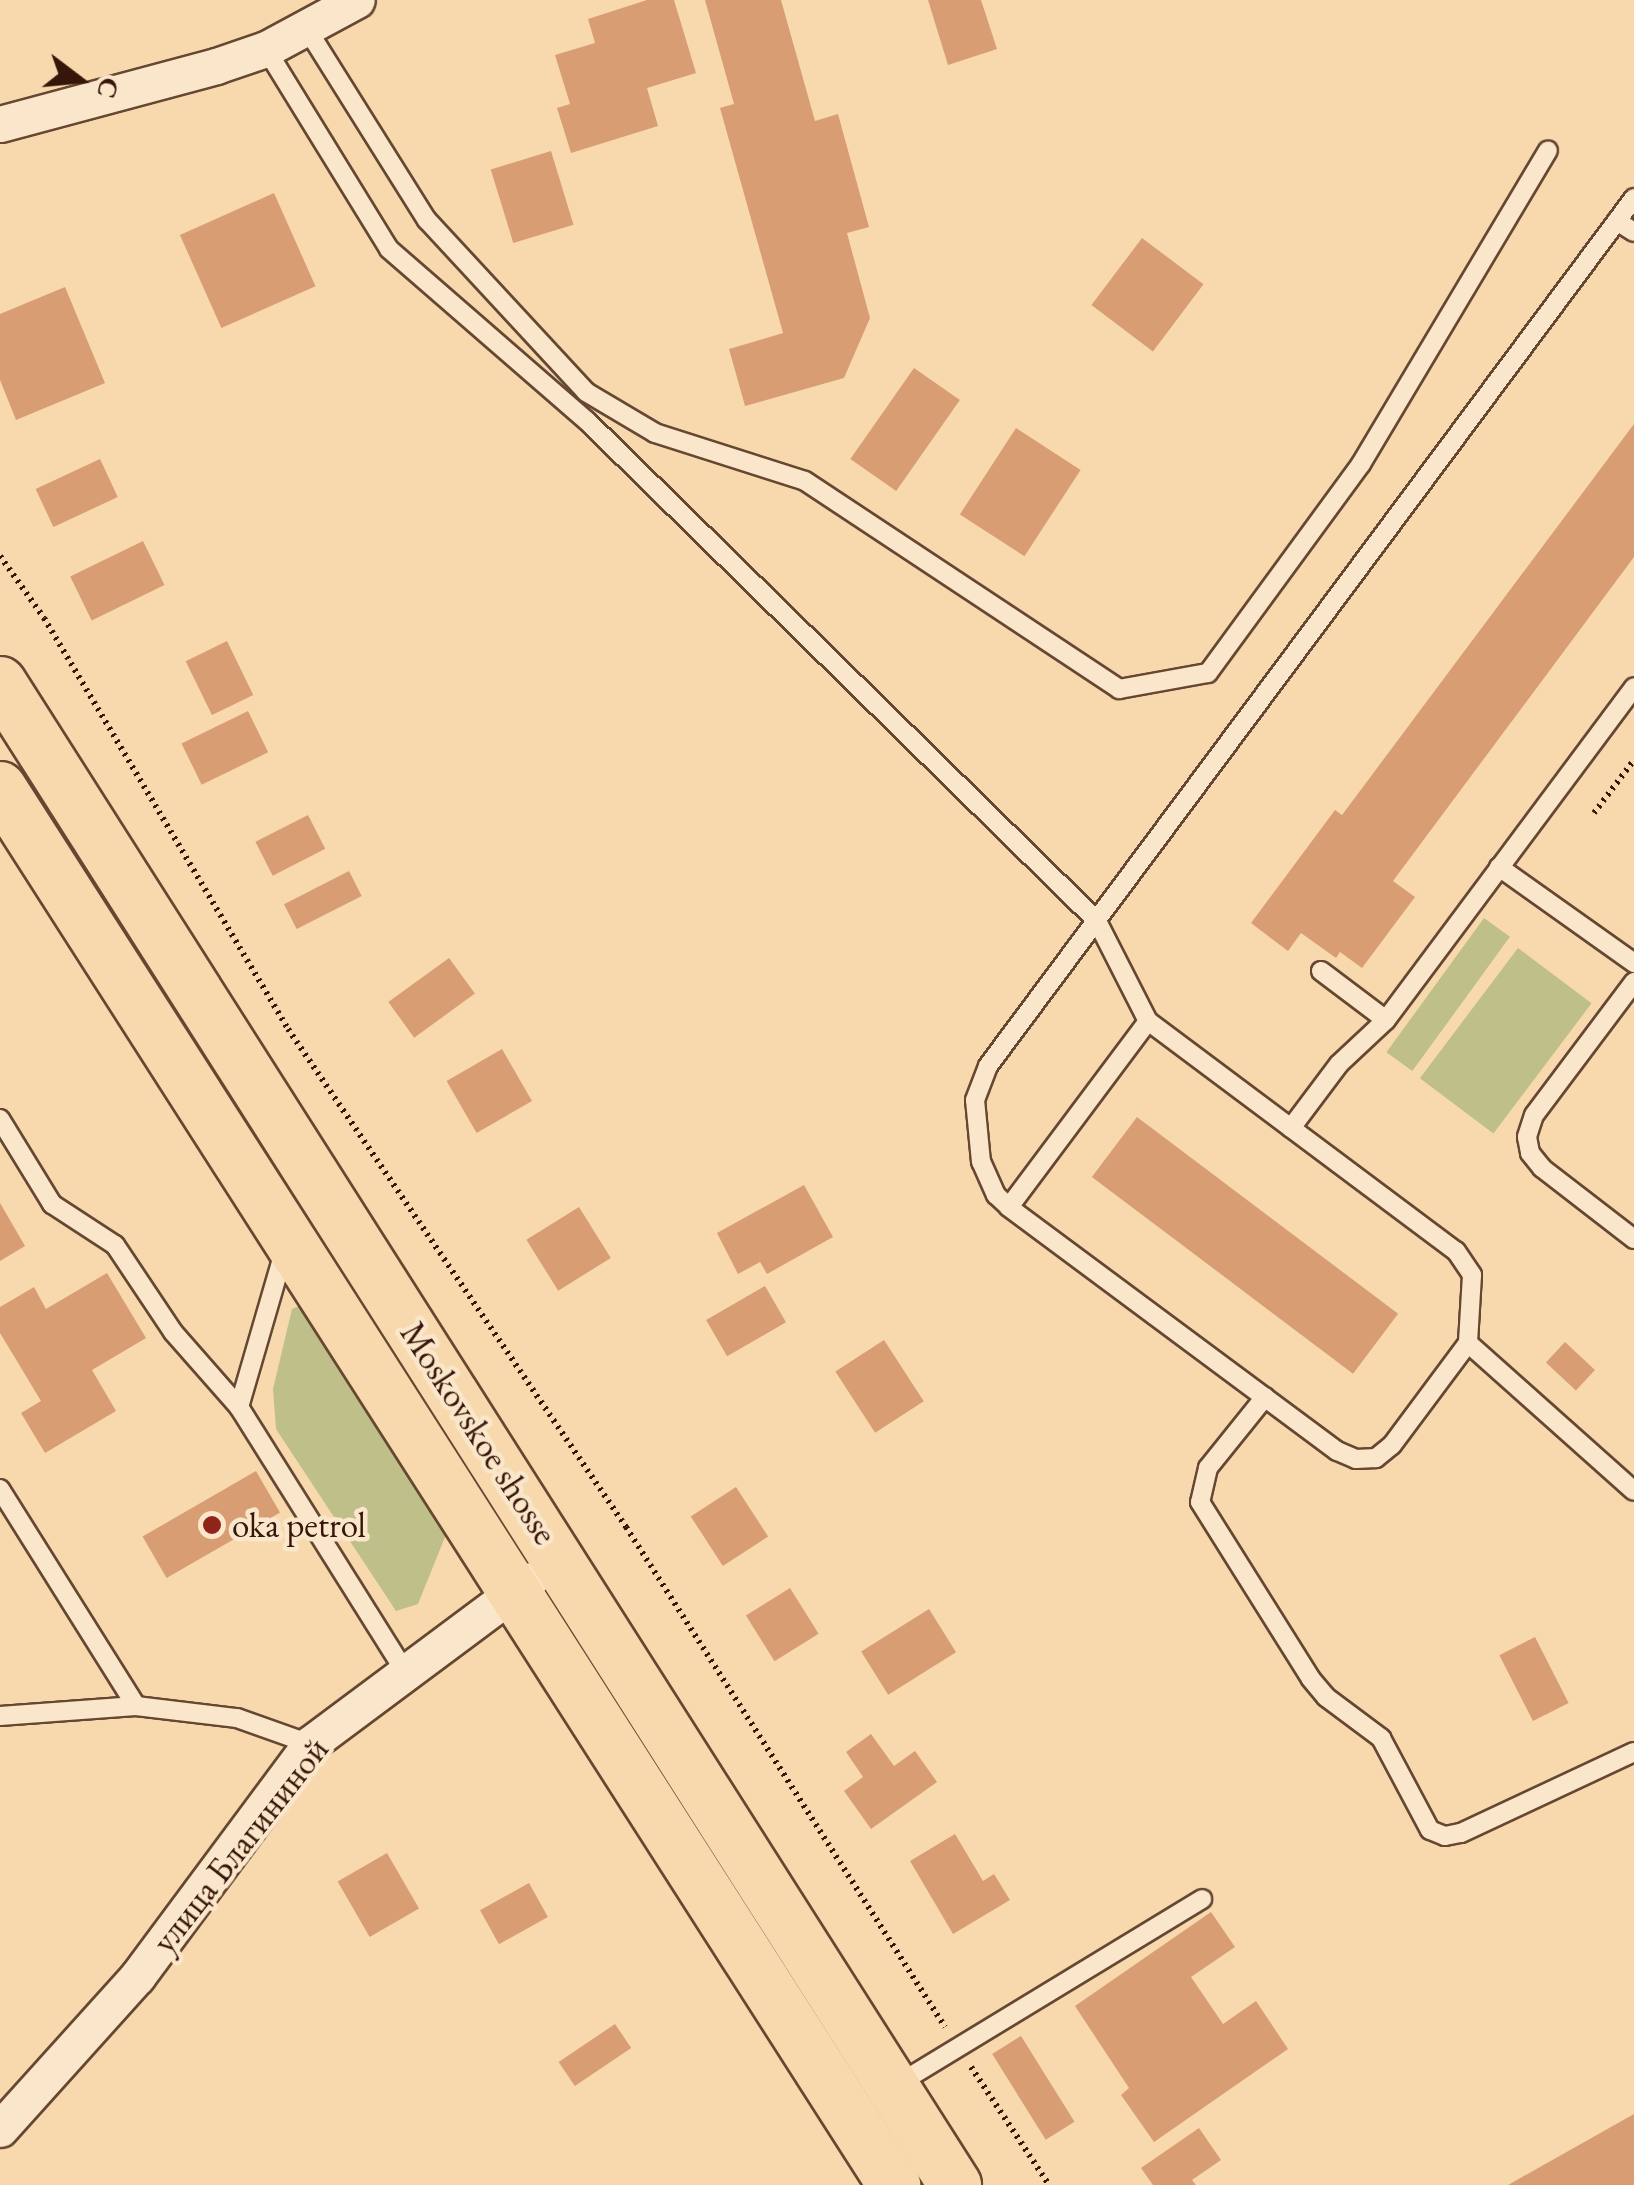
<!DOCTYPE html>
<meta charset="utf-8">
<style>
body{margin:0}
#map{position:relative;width:1634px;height:2185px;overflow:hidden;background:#f7d9ad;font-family:"EB Garamond",serif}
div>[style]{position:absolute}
.green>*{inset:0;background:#bebf89;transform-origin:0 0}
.building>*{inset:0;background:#d99d74;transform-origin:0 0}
.path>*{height:6px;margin-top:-3px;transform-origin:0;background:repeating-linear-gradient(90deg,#361609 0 2.5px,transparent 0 7.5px)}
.roads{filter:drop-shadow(2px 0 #664732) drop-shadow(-2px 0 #664732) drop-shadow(0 2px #664732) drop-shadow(0 -2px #664732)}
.lane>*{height:18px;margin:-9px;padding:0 9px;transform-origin:9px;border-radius:9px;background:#fae6ca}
.street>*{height:35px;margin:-17.5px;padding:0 17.5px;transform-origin:17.5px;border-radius:17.5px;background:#fae6ca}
.primary>*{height:52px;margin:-26px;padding:0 26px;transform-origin:26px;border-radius:26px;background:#f7d9ad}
.dots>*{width:28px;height:28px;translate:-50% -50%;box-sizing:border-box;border:5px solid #fae6ca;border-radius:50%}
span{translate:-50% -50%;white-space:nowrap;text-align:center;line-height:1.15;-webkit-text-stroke:9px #fae6ca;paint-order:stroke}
.street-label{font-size:35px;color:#361609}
.poi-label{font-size:35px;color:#361609}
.left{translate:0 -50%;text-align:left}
.north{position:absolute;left:30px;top:30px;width:100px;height:100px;-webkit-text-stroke:8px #fae6ca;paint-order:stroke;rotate:106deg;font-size:28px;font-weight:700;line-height:40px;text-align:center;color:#361609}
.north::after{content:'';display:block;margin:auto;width:35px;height:45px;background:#361609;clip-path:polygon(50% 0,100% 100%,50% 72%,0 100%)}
</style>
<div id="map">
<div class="green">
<div style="left:1484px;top:918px;width:32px;height:166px;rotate:36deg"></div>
<div style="left:1518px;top:948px;width:92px;height:163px;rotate:37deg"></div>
<div style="clip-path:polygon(308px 1302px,449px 1527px,418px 1604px,396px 1611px,276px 1429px,273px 1389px,292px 1309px)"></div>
</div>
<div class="building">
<div style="clip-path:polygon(647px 0,674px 0,696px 73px,647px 88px,658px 126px,571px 153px,557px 108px,570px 104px,555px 55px,595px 43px,588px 19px)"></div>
<div style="clip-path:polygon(705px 0,781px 0,815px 121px,838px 114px,869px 227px,847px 233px,870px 318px,844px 378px,745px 406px,729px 349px,783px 333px,720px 108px,734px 104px)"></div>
<div style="clip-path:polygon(928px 0,981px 0,997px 49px,948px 65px)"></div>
<div style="left:551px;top:151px;width:77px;height:63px;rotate:73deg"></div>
<div style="left:274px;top:193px;width:102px;height:103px;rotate:66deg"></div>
<div style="left:1142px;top:238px;width:77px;height:84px;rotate:37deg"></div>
<div style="clip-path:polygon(65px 287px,105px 383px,16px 420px,0 380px,0 314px)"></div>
<div style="left:914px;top:368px;width:56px;height:111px;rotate:35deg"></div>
<div style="clip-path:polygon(1634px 424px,1634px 557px,1393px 881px,1415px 897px,1362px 968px,1340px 952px,1336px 958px,1301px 933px,1288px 951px,1251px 923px,1335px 810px,1342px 815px)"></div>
<div style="left:1016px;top:428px;width:77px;height:103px;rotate:33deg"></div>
<div style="left:100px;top:459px;width:42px;height:71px;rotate:65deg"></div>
<div style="left:143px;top:541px;width:49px;height:81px;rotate:64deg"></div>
<div style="left:227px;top:641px;width:60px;height:46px;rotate:64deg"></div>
<div style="left:248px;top:711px;width:46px;height:74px;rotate:64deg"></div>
<div style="left:308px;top:815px;width:38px;height:59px;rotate:63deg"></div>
<div style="left:349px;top:871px;width:28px;height:73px;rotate:63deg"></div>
<div style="left:449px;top:958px;width:44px;height:75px;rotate:54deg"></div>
<div style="left:502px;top:1049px;width:60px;height:64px;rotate:60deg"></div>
<div style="left:1137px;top:1117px;width:327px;height:75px;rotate:37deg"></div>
<div style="clip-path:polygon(804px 1185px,833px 1237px,767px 1274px,760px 1262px,738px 1274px,717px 1233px)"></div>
<div style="clip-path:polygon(0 1203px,25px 1246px,0 1261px)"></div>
<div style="left:579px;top:1207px;width:60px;height:62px;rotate:58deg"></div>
<div style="clip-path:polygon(107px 1273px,146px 1338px,92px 1370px,116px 1411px,45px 1453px,21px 1413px,41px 1401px,0 1333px,0 1307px,34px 1287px,46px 1309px)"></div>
<div style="left:765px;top:1286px;width:42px;height:68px;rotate:60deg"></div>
<div style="left:884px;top:1340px;width:73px;height:58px;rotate:57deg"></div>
<div style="left:1565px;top:1342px;width:41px;height:28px;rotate:43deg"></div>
<div style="left:256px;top:1471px;width:48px;height:131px;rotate:60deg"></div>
<div style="left:736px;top:1487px;width:59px;height:54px;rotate:57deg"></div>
<div style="left:790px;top:1588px;width:54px;height:52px;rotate:58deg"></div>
<div style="left:929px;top:1609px;width:51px;height:80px;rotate:58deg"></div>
<div style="left:1535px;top:1637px;width:74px;height:40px;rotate:63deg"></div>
<div style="clip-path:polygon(871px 1734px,894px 1766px,915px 1751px,937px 1782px,871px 1829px,844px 1791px,863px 1777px,846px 1752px)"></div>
<div style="clip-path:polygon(955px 1834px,983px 1881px,994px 1874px,1010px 1900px,953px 1934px,910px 1861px)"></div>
<div style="left:387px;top:1853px;width:64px;height:57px;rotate:60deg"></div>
<div style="left:529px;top:1883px;width:39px;height:56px;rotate:61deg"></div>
<div style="clip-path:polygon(1211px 1912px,1235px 1947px,1191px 1977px,1223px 2024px,1256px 2001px,1288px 2049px,1154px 2142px,1121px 2095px,1129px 2088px,1075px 2006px)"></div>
<div style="left:615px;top:2024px;width:29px;height:68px;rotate:56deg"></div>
<div style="left:1021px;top:2036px;width:101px;height:34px;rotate:58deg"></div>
<div style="clip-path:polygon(1634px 2114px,1634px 2185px,1508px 2185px)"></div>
<div style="clip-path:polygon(1199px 2128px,1221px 2160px,1192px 2180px,1196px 2185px,1153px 2185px,1141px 2168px)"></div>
</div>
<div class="path">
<div style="left:0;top:556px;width:76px;rotate:54.6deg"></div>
<div style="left:44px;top:618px;width:478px;rotate:59.3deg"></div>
<div style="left:288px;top:1029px;width:602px;rotate:55.83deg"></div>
<div style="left:626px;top:1527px;width:593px;rotate:57.46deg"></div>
<div style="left:1594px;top:813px;width:66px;rotate:-53deg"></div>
<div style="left:971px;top:2067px;width:141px;rotate:56.5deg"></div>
</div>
<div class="roads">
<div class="lane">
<div style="left:307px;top:29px;width:226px;rotate:57.9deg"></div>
<div style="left:427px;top:220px;width:234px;rotate:47.2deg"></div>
<div style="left:586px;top:392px;width:80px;rotate:30.7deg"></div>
<div style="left:655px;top:433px;width:157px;rotate:17.7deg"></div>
<div style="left:805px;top:481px;width:377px;rotate:33.5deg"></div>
<div style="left:1119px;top:689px;width:90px;rotate:-10.2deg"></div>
<div style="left:1208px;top:673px;width:259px;rotate:-53.8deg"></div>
<div style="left:1361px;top:464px;width:365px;rotate:-59.2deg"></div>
<div style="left:266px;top:49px;width:235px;rotate:58.4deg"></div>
<div style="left:389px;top:249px;width:262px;rotate:41deg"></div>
<div style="left:587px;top:421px;width:714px;rotate:44.43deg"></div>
<div style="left:1097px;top:921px;width:112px;rotate:63deg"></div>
<div style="left:1617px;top:221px;width:20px;rotate:33deg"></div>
<div style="left:1499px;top:867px;width:166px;rotate:35.4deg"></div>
<div style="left:1321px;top:971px;width:81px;rotate:37deg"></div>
<div style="left:1634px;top:982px;width:166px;rotate:126.9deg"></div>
<div style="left:1534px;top:1115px;width:23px;rotate:108deg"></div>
<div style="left:1527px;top:1137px;width:16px;rotate:79deg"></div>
<div style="left:1530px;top:1153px;width:19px;rotate:51deg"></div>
<div style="left:1542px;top:1168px;width:116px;rotate:37.7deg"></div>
<div style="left:0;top:1119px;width:100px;rotate:58.5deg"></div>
<div style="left:52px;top:1204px;width:75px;rotate:33.1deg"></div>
<div style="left:115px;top:1245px;width:105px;rotate:56.3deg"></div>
<div style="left:173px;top:1332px;width:100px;rotate:48.7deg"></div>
<div style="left:239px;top:1407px;width:313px;rotate:57.9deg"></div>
<div style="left:1291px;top:1128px;width:80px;rotate:-53.1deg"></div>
<div style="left:1339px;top:1064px;width:64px;rotate:-43.1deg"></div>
<div style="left:1386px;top:1020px;width:415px;rotate:-53.3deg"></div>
<div style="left:1009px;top:1207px;width:232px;rotate:-53.2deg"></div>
<div style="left:1148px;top:1021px;width:384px;rotate:36.8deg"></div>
<div style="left:1456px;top:1251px;width:29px;rotate:56deg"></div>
<div style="left:1472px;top:1275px;width:68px;rotate:93.4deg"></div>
<div style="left:1468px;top:1343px;width:127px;rotate:126.7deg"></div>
<div style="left:1392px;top:1445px;width:21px;rotate:141deg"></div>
<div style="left:1376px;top:1458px;width:20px;rotate:177deg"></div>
<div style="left:1356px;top:1459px;width:21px;rotate:-157deg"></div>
<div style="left:1337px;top:1451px;width:409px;rotate:-143.4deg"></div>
<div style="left:1009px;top:1207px;width:18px;rotate:-137deg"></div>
<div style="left:996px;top:1195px;width:36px;rotate:-114deg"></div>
<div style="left:981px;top:1162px;width:62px;rotate:-95.5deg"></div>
<div style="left:975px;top:1100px;width:36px;rotate:-69deg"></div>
<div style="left:988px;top:1066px;width:1082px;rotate:-53.34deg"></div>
<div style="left:1468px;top:1343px;width:222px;rotate:41.7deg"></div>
<div style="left:1265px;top:1397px;width:91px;rotate:128.8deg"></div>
<div style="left:1208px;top:1468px;width:35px;rotate:103deg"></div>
<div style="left:1200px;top:1502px;width:209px;rotate:57.9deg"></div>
<div style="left:1311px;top:1679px;width:23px;rotate:50deg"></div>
<div style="left:1326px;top:1697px;width:69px;rotate:36.7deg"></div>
<div style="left:1381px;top:1738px;width:104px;rotate:62deg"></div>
<div style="left:1430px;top:1830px;width:16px;rotate:22deg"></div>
<div style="left:1445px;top:1836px;width:16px;rotate:-11deg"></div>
<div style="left:1461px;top:1833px;width:191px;rotate:-25.1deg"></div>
<div style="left:239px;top:1407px;width:165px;rotate:-73.8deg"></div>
<div style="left:0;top:1489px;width:256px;rotate:57.9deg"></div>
<div style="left:0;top:1716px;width:136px;rotate:-4.2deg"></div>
<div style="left:136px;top:1706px;width:102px;rotate:6.8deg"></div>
<div style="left:237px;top:1718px;width:77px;rotate:19.6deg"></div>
<div style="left:898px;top:2084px;width:356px;rotate:-31.3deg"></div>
</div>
<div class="street">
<div style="left:0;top:124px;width:224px;rotate:-15deg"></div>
<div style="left:216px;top:66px;width:53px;rotate:-18.8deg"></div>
<div style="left:266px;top:49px;width:103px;rotate:-28.3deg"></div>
<div style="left:0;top:2129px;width:205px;rotate:-48deg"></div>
<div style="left:137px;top:1977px;width:290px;rotate:-53.4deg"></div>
<div style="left:310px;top:1744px;width:274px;rotate:-36.7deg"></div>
</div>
<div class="primary">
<div style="left:0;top:683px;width:1780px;rotate:57.55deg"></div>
<div style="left:0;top:788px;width:1659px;rotate:57.38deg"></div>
</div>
</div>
<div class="dots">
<div style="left:212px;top:1525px;background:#8f2418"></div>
</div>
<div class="street-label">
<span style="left:479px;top:1433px;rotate:57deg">Moskovskoe shosse</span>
<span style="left:240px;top:1845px;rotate:-52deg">улица Благининой</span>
</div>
<div class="poi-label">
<span class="left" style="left:232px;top:1525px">oka petrol</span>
</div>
<div class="north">С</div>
</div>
